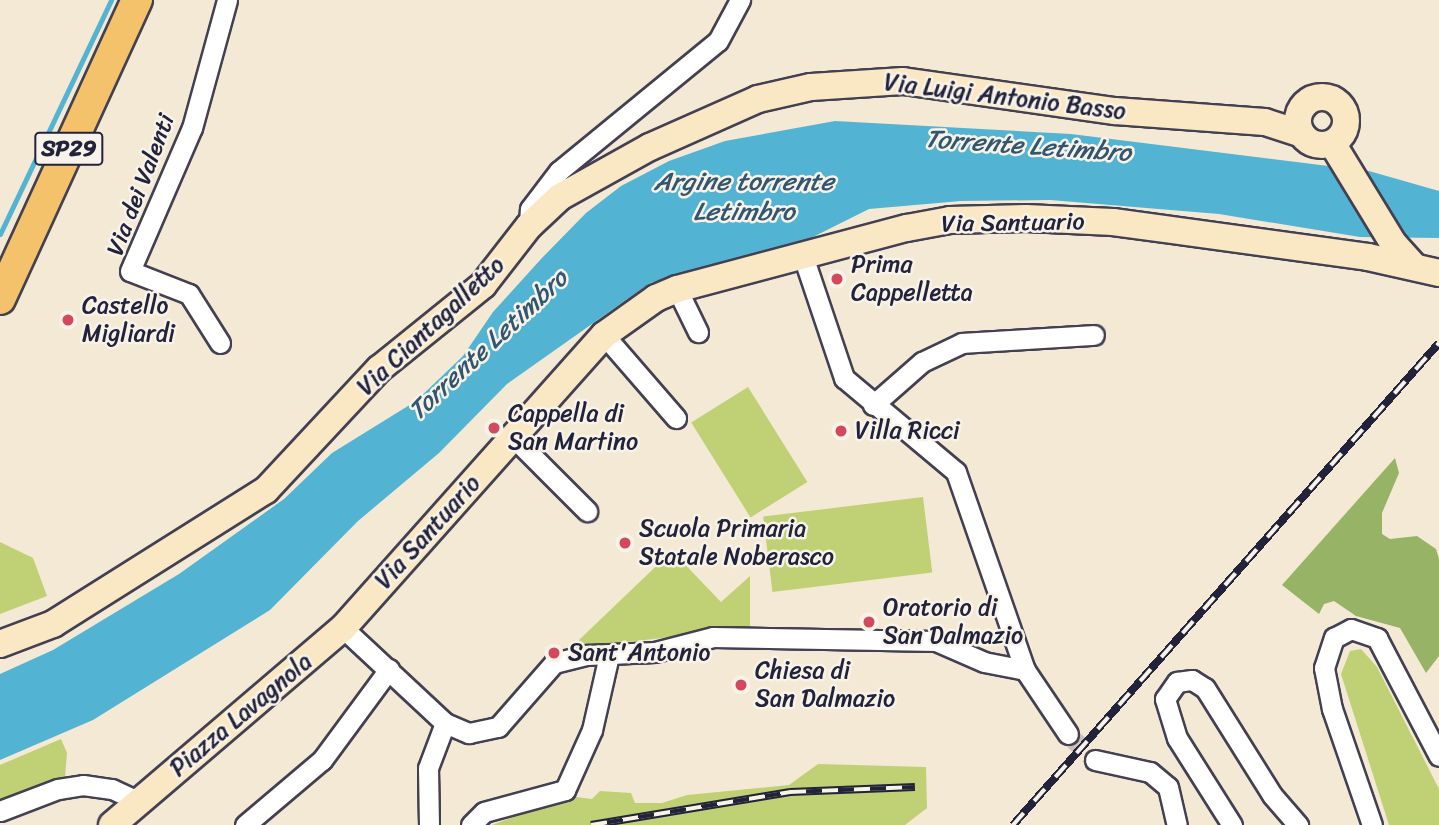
<!DOCTYPE html>
<style>
body{margin:0}
#map{position:relative;width:1439px;height:825px;overflow:hidden;background:#f4e9d4;font-family:Sriracha,sans-serif}
div>[style]{position:absolute}
.green>*{inset:0;background:#bfd174;transform-origin:0 0}
.forest>*{inset:0;background:#97b366}
.water>*{inset:0;background:#53b3d2}
.stream>*{height:5px;margin:-2.5px;padding:0 2.5px;transform-origin:2.5px;border-radius:2.5px;background:#53b3d2}
.street-tunnel>*{height:19px;margin-top:-9.5px;transform-origin:0;background:repeating-linear-gradient(90deg,#cac1b5 0 19px,transparent 0 29px)}
.roads{filter:drop-shadow(2px 0 #424052) drop-shadow(-2px 0 #424052) drop-shadow(0 2px #424052) drop-shadow(0 -2px #424052)}
.street>*{height:19px;margin:-9.5px;padding:0 9.5px;transform-origin:9.5px;border-radius:9.5px;background:#fff}
.secondary>*{height:26px;margin:-13px;padding:0 13px;transform-origin:13px;border-radius:13px;background:#fae7c3}
.secondary>.ring{margin:-13px;padding:0;box-sizing:content-box;background:none;border:26px solid #fae7c3;border-radius:50%}
.primary>*{height:30px;margin:-15px;padding:0 15px;transform-origin:15px;border-radius:15px;background:#f3c26a}
.rail>*{height:8px;margin-top:-4px;transform-origin:0;background:repeating-linear-gradient(90deg,#f7f3e8 0 16px,#22223b 0 32px);box-sizing:border-box;border-block:2px solid #22223b}
.dots>*{width:19px;height:19px;translate:-50% -50%;box-sizing:border-box;border:4px solid #f7f3e8;border-radius:50%}
span{translate:-50% -50%;white-space:nowrap;text-align:center;line-height:1.15;-webkit-text-stroke:5px #f7f3e8;paint-order:stroke}
.shield-label span{padding:2px 5px;background:#f7f3e8;border:2px solid;border-radius:5px;-webkit-text-stroke-width:0}
.shield-label{font-size:23px;color:#22223b;font-weight:700}
.street-label{font-size:24px;color:#22223b}
.poi-label{font-size:24px;color:#22223b}
.left{translate:0 -50%;text-align:left}
.water-label{font-size:26px;color:#335570;font-style:italic}
</style>
<div id="map">
<div class="green">
<div style="left:748px;top:387px;width:112px;height:67px;rotate:58deg"></div>
<div style="left:923px;top:497px;width:76px;height:161px;rotate:83deg"></div>
<div style="clip-path:polygon(0 542px,33px 558px,47px 596px,0 614px)"></div>
<div style="clip-path:polygon(672px 551px,721px 602px,750px 576px,750px 628px,583px 647px,579px 640px)"></div>
<div style="clip-path:polygon(1361px 649px,1377px 667px,1439px 789px,1439px 825px,1389px 825px,1341px 674px,1350px 651px)"></div>
<div style="clip-path:polygon(61px 739px,67px 753px,65px 777px,0 803px,0 765px)"></div>
<div style="clip-path:polygon(818px 764px,926px 767px,927px 808px,905px 825px,492px 825px,568px 796px,592px 799px,600px 791px,631px 793px,635px 803px,662px 803px,687px 795px,789px 785px)"></div>
</div>
<div class="forest">
<div style="clip-path:polygon(1395px 458px,1399px 473px,1382px 513px,1382px 534px,1390px 539px,1417px 536px,1436px 549px,1439px 559px,1439px 656px,1426px 673px,1400px 628px,1356px 616px,1334px 601px,1324px 604px,1319px 614px,1282px 585px)"></div>
</div>
<div class="water">
<div style="clip-path:polygon(835px 121px,1071px 134px,1369px 171px,1439px 191px,1439px 238px,1360px 237px,1219px 214px,1050px 200px,961px 201px,869px 209px,801px 243px,650px 283px,507px 384px,439px 453px,358px 521px,270px 610px,93px 720px,0 760px,0 674px,53px 650px,179px 574px,284px 499px,332px 453px,416px 401px,463px 356px,493px 312px,541px 259px,586px 213px,621px 186px,669px 161px,725px 141px)"></div>
</div>
<div class="stream">
<div style="left:0;top:234px;width:259px;rotate:-64.6deg"></div>
</div>
<div class="street-tunnel">
<div style="left:1068px;top:734px;width:37px;rotate:44deg"></div>
</div>
<div class="roads">
<div class="street">
<div style="left:529px;top:226px;width:17px;rotate:-87deg"></div>
<div style="left:530px;top:209px;width:48px;rotate:-52.7deg"></div>
<div style="left:559px;top:171px;width:205px;rotate:-39.3deg"></div>
<div style="left:718px;top:41px;width:47px;rotate:-61.8deg"></div>
<div style="left:803px;top:256px;width:129px;rotate:71.4deg"></div>
<div style="left:844px;top:378px;width:146px;rotate:40deg"></div>
<div style="left:956px;top:472px;width:210px;rotate:70.8deg"></div>
<div style="left:1025px;top:670px;width:77px;rotate:56.1deg"></div>
<div style="left:677px;top:289px;width:48px;rotate:64deg"></div>
<div style="left:604px;top:335px;width:110px;rotate:49.1deg"></div>
<div style="left:220px;top:343px;width:58px;rotate:-122.3deg"></div>
<div style="left:189px;top:294px;width:63px;rotate:-158.7deg"></div>
<div style="left:130px;top:271px;width:156px;rotate:-66.6deg"></div>
<div style="left:192px;top:128px;width:133px;rotate:-74.7deg"></div>
<div style="left:873px;top:405px;width:65px;rotate:-41.3deg"></div>
<div style="left:922px;top:362px;width:44px;rotate:-25.4deg"></div>
<div style="left:962px;top:343px;width:132px;rotate:-3.5deg"></div>
<div style="left:513px;top:437px;width:105px;rotate:45deg"></div>
<div style="left:343px;top:628px;width:139px;rotate:43deg"></div>
<div style="left:445px;top:723px;width:26px;rotate:23deg"></div>
<div style="left:469px;top:733px;width:30px;rotate:-12deg"></div>
<div style="left:498px;top:727px;width:85px;rotate:-48.8deg"></div>
<div style="left:554px;top:663px;width:34px;rotate:-14deg"></div>
<div style="left:587px;top:655px;width:68px;rotate:-2.5deg"></div>
<div style="left:655px;top:652px;width:60px;rotate:-14.5deg"></div>
<div style="left:713px;top:637px;width:223px;rotate:1deg"></div>
<div style="left:936px;top:641px;width:52px;rotate:23.6deg"></div>
<div style="left:984px;top:662px;width:42px;rotate:11deg"></div>
<div style="left:1095px;top:760px;width:56px;rotate:12.3deg"></div>
<div style="left:1150px;top:772px;width:23px;rotate:40deg"></div>
<div style="left:1168px;top:787px;width:39px;rotate:77deg"></div>
<div style="left:0;top:811px;width:62px;rotate:-20.8deg"></div>
<div style="left:58px;top:789px;width:25px;rotate:-9deg"></div>
<div style="left:83px;top:785px;width:29px;rotate:8deg"></div>
<div style="left:112px;top:789px;width:29px;rotate:25deg"></div>
<div style="left:245px;top:825px;width:101px;rotate:-40.2deg"></div>
<div style="left:322px;top:760px;width:113px;rotate:-53.6deg"></div>
<div style="left:429px;top:825px;width:57px;rotate:-91deg"></div>
<div style="left:428px;top:768px;width:48px;rotate:-69.3deg"></div>
<div style="left:471px;top:825px;width:18px;rotate:-45deg"></div>
<div style="left:484px;top:812px;width:84px;rotate:-15.2deg"></div>
<div style="left:565px;top:790px;width:66px;rotate:-65.8deg"></div>
<div style="left:592px;top:730px;width:77px;rotate:-77.2deg"></div>
<div style="left:1232px;top:825px;width:103px;rotate:-122.3deg"></div>
<div style="left:1177px;top:738px;width:41px;rotate:-107.1deg"></div>
<div style="left:1165px;top:699px;width:21px;rotate:-55deg"></div>
<div style="left:1177px;top:682px;width:15px;rotate:-8deg"></div>
<div style="left:1192px;top:680px;width:15px;rotate:32deg"></div>
<div style="left:1205px;top:688px;width:126px;rotate:57.9deg"></div>
<div style="left:1272px;top:795px;width:40px;rotate:49deg"></div>
<div style="left:1372px;top:825px;width:123px;rotate:-109deg"></div>
<div style="left:1332px;top:709px;width:42px;rotate:-101deg"></div>
<div style="left:1324px;top:668px;width:32px;rotate:-72deg"></div>
<div style="left:1334px;top:638px;width:19px;rotate:-28deg"></div>
<div style="left:1351px;top:629px;width:28px;rotate:19deg"></div>
<div style="left:1377px;top:638px;width:133px;rotate:62.3deg"></div>
</div>
<div class="secondary">
<div class="ring" style="left:1298px;top:97px;width:22px;height:22px"></div>
<div style="left:1332px;top:143px;width:117px;rotate:58.6deg"></div>
<div style="left:1393px;top:243px;width:31px;rotate:48deg"></div>
<div style="left:0;top:644px;width:57px;rotate:-20.7deg"></div>
<div style="left:53px;top:624px;width:252px;rotate:-32.2deg"></div>
<div style="left:266px;top:490px;width:166px;rotate:-47deg"></div>
<div style="left:379px;top:369px;width:134px;rotate:-38.9deg"></div>
<div style="left:483px;top:285px;width:75px;rotate:-52.1deg"></div>
<div style="left:529px;top:226px;width:42px;rotate:-43.1deg"></div>
<div style="left:560px;top:197px;width:103px;rotate:-29.1deg"></div>
<div style="left:650px;top:147px;width:118px;rotate:-24deg"></div>
<div style="left:758px;top:99px;width:54px;rotate:-12.8deg"></div>
<div style="left:811px;top:87px;width:92px;rotate:-3.7deg"></div>
<div style="left:903px;top:81px;width:214px;rotate:8.1deg"></div>
<div style="left:1115px;top:111px;width:150px;rotate:4.2deg"></div>
<div style="left:1265px;top:122px;width:38px;rotate:18deg"></div>
<div style="left:112px;top:825px;width:304px;rotate:-40.5deg"></div>
<div style="left:343px;top:628px;width:392px;rotate:-48.3deg"></div>
<div style="left:604px;top:335px;width:64px;rotate:-35.4deg"></div>
<div style="left:656px;top:298px;width:23px;rotate:-23deg"></div>
<div style="left:677px;top:289px;width:238px;rotate:-14.9deg"></div>
<div style="left:907px;top:228px;width:44px;rotate:-10.5deg"></div>
<div style="left:950px;top:220px;width:76px;rotate:-1.5deg"></div>
<div style="left:1026px;top:218px;width:87px;rotate:2.6deg"></div>
<div style="left:1113px;top:222px;width:257px;rotate:7.8deg"></div>
<div style="left:1368px;top:257px;width:73px;rotate:12.7deg"></div>
</div>
<div class="primary">
<div style="left:0;top:299px;width:329px;rotate:-65.4deg"></div>
</div>
</div>
<div class="rail">
<div style="left:591px;top:825px;width:202px;rotate:-9.4deg"></div>
<div style="left:790px;top:792px;width:125px;rotate:-2.3deg"></div>
<div style="left:1013px;top:825px;width:643px;rotate:-48.53deg"></div>
</div>
<div class="dots">
<div style="left:837px;top:279px;background:#d1495b"></div>
<div style="left:68px;top:320px;background:#d1495b"></div>
<div style="left:494px;top:428px;background:#d1495b"></div>
<div style="left:841px;top:431px;background:#d1495b"></div>
<div style="left:625px;top:543px;background:#d1495b"></div>
<div style="left:869px;top:622px;background:#d1495b"></div>
<div style="left:554px;top:653px;background:#d1495b"></div>
<div style="left:741px;top:685px;background:#d1495b"></div>
</div>
<div class="shield-label">
<span style="left:69px;top:149px">SP29</span>
</div>
<div class="street-label">
<span style="left:1005px;top:97px;rotate:7deg">Via Luigi Antonio Basso</span>
<span style="left:141px;top:185px;rotate:-69deg">Via dei Valenti</span>
<span style="left:1013px;top:223px;rotate:-1deg">Via Santuario</span>
<span style="left:431px;top:326px;rotate:-43deg">Via Ciantagalletto</span>
<span style="left:428px;top:532px;rotate:-48deg">Via Santuario</span>
<span style="left:241px;top:715px;rotate:-40deg">Piazza Lavagnola</span>
</div>
<div class="poi-label">
<span class="left" style="left:851px;top:279px">Prima<br>Cappelletta</span>
<span class="left" style="left:82px;top:320px">Castello<br>Migliardi</span>
<span class="left" style="left:508px;top:428px">Cappella di<br>San Martino</span>
<span class="left" style="left:855px;top:431px">Villa Ricci</span>
<span class="left" style="left:639px;top:543px">Scuola Primaria<br>Statale Noberasco</span>
<span class="left" style="left:883px;top:622px">Oratorio di<br>San Dalmazio</span>
<span class="left" style="left:568px;top:653px">Sant'Antonio</span>
<span class="left" style="left:755px;top:685px">Chiesa di<br>San Dalmazio</span>
</div>
<div class="water-label">
<span style="left:1028px;top:146px;rotate:4deg">Torrente Letimbro</span>
<span style="left:744px;top:197px">Argine torrente<br>Letimbro</span>
<span style="left:488px;top:345px;rotate:-43deg">Torrente Letimbro</span>
</div>
</div>
